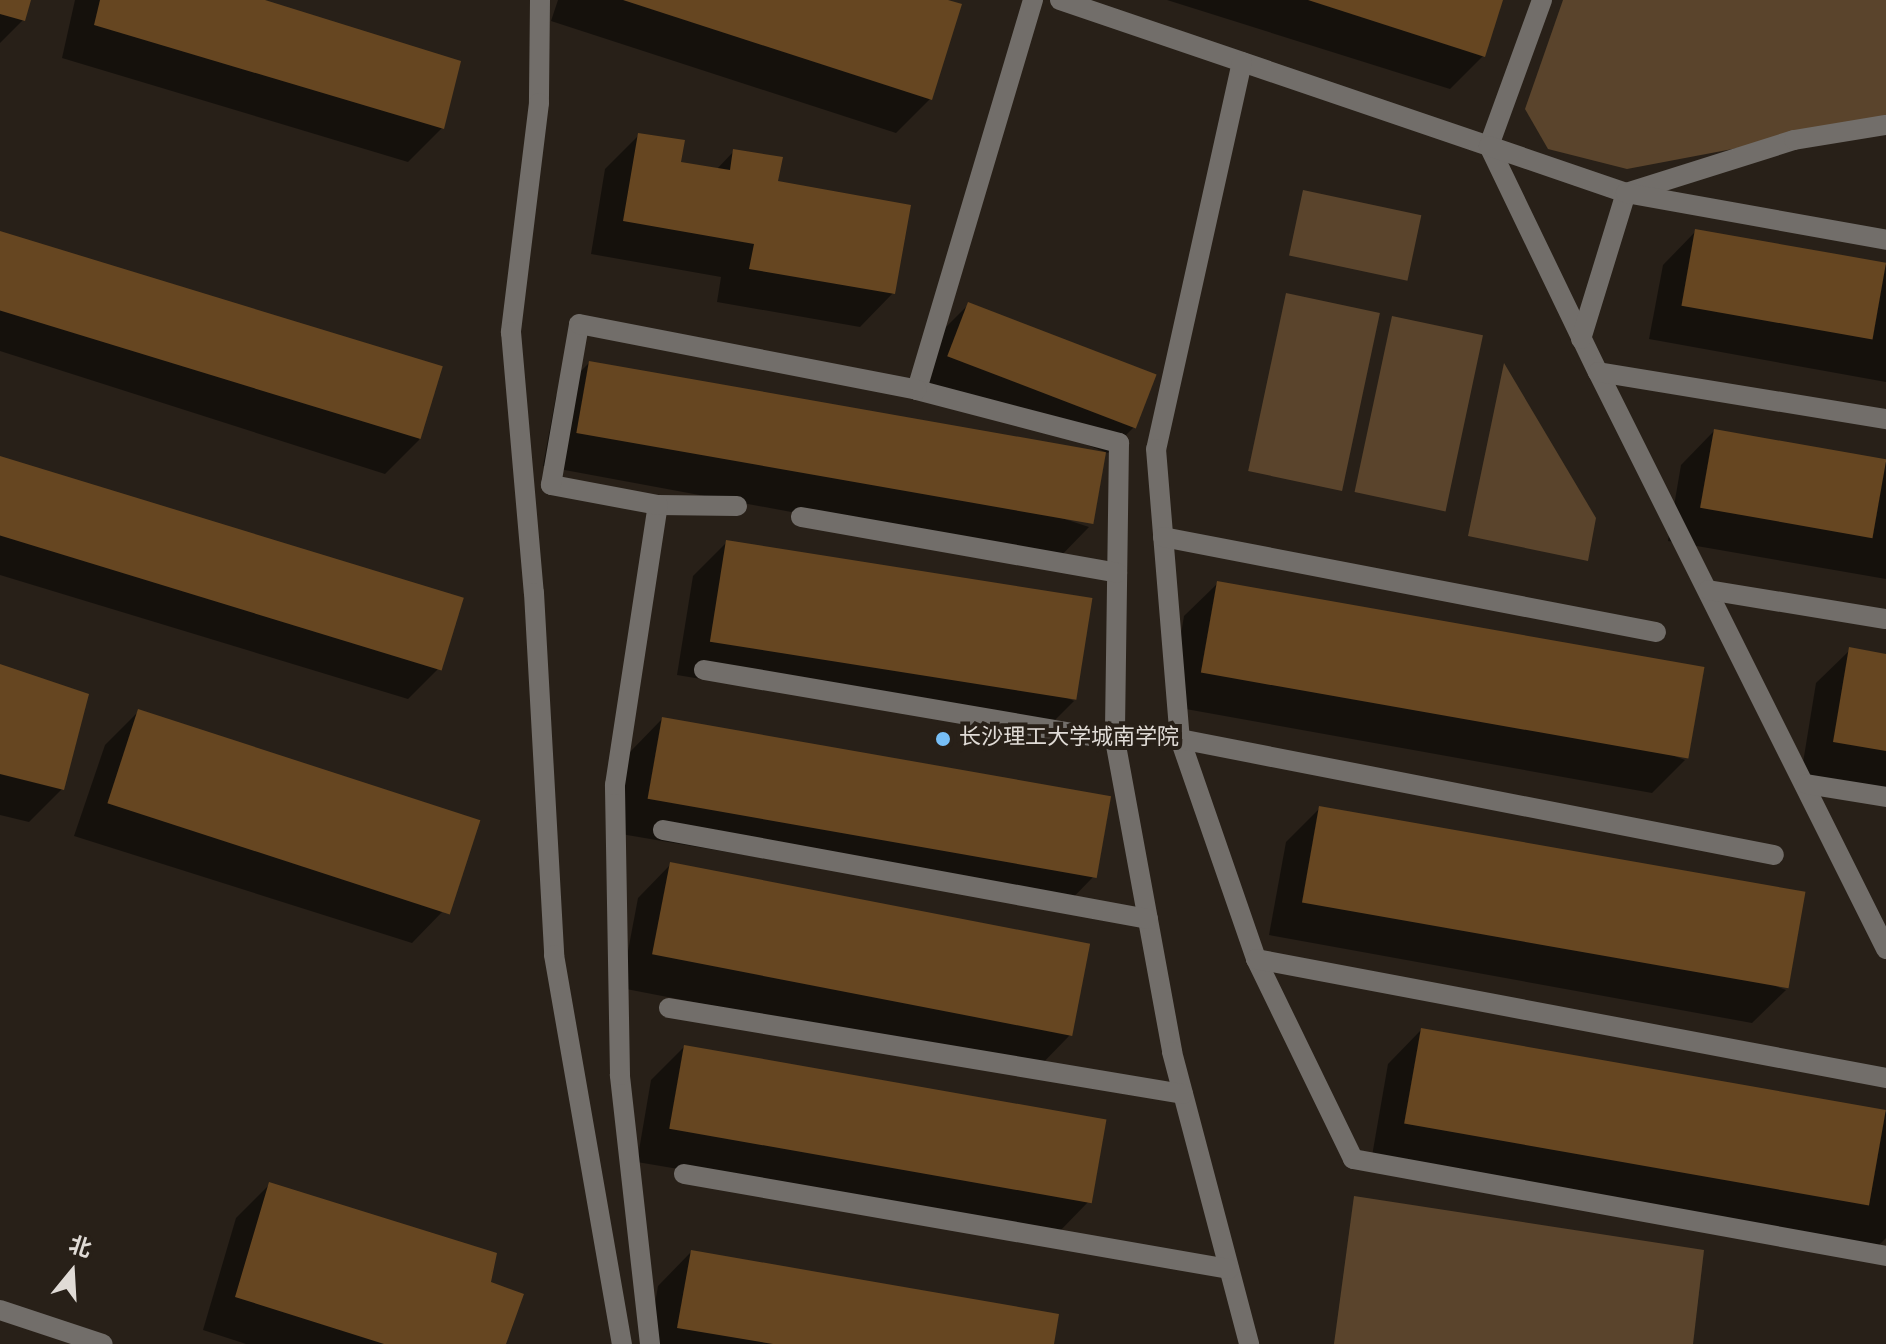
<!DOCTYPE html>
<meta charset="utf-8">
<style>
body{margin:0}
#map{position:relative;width:1886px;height:1344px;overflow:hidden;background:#282018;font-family:Overpass,"Noto Sans SC",sans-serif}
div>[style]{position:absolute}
.green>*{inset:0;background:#5a442c;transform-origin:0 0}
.shadow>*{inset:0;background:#0007}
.building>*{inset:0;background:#664621;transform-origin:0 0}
.minor>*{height:20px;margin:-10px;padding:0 10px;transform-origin:10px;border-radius:10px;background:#726e6a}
.dots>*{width:22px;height:22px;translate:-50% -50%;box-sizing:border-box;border:4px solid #282018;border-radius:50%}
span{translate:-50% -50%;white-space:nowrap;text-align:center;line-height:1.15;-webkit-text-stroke:8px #282018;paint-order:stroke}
.poi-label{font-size:22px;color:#e0dbd6}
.left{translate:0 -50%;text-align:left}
.north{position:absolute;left:32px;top:1232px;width:80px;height:80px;-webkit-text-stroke:6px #282018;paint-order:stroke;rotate:18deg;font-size:22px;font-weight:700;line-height:32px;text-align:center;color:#e0dbd6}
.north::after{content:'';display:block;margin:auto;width:28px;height:36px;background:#e0dbd6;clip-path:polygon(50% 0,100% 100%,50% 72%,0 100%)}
</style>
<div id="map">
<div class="green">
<div style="clip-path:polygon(1563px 0,1886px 0,1886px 120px,1627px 169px,1548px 149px,1525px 109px)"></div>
<div style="left:1303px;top:190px;width:121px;height:67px;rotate:12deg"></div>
<div style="left:1286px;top:293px;width:96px;height:182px;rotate:12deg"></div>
<div style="left:1392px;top:316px;width:93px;height:180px;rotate:12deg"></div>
<div style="clip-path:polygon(1504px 363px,1596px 518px,1588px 561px,1468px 536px)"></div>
<div style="clip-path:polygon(1354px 1196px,1704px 1250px,1693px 1344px,1334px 1344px)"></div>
</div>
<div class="shadow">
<div style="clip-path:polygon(0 0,29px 0,23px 20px,0 43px)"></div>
<div style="clip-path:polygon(75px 0,259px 0,442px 128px,408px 162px,62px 58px)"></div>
<div style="clip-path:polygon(558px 0,942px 0,930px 99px,896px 133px,551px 21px)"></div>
<div style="clip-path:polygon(1167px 0,1501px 0,1483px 56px,1450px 89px)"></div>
<div style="clip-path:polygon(639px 135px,679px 163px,716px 170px,734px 151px,776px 183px,893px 293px,860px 327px,717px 302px,721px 277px,591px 254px,605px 169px)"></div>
<div style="clip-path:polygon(1696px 231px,1886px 265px,1886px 382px,1649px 339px,1663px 265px)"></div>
<div style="clip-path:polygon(0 233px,441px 367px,419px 440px,385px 474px,0 351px)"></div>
<div style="clip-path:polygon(969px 304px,1134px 427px,1108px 453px,923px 382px,943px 330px)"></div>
<div style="clip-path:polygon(589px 363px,1089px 527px,1056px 561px,543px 466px,556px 396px)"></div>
<div style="clip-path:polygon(1714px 431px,1886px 461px,1886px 579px,1668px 541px,1681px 465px)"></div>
<div style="clip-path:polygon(0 458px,442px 665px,408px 699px,0 575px)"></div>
<div style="clip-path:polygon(727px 542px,1074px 701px,1040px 735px,677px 675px,693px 576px)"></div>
<div style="clip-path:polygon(1218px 583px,1685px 760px,1652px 793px,1169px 706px,1184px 616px)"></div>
<div style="clip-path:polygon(1850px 650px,1886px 656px,1886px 790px,1801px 775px,1816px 683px)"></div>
<div style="clip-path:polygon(0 666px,62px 789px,29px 822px,0 815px)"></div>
<div style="clip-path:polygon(139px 711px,445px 909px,412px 943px,74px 836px,105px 745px)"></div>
<div style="clip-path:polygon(662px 719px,1095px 875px,1062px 909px,615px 833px,629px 753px)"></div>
<div style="clip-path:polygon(1320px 808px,1786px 990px,1752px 1023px,1269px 935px,1286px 842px)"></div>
<div style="clip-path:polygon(671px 864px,1070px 1035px,1037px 1069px,621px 988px,638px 898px)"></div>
<div style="clip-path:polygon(1421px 1030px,1886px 1112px,1886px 1238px,1879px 1245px,1372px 1156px,1388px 1064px)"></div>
<div style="clip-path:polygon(684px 1047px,1091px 1199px,1058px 1233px,637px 1162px,651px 1080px)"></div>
<div style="clip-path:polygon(270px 1184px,488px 1283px,504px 1344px,246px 1344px,203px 1330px,236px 1218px)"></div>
<div style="clip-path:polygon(691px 1252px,1052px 1344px,648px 1344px,658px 1286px)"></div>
</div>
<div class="building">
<div style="clip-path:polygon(0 0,31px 0,25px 21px,0 14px)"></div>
<div style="clip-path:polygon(100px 0,265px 0,461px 61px,444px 129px,94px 25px)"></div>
<div style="clip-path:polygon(623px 0,948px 0,962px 4px,932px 100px)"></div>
<div style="clip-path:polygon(1308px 0,1503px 0,1485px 57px)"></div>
<div style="clip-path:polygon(638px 133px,685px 140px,681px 162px,730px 170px,733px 149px,783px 157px,778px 181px,911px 205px,895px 294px,749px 269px,754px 244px,623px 221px)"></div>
<div style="left:1695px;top:229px;width:194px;height:78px;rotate:10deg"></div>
<div style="left:0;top:231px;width:463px;height:76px;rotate:17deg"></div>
<div style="left:968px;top:302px;width:202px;height:58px;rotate:21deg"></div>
<div style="left:589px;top:361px;width:525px;height:73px;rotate:10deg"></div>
<div style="left:1714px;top:429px;width:175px;height:80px;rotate:10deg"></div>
<div style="left:0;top:456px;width:485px;height:76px;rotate:17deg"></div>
<div style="left:726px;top:540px;width:371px;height:103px;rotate:9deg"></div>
<div style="left:1217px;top:581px;width:495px;height:93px;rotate:10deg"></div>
<div style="clip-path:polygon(1849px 647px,1886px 654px,1886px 751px,1833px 742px)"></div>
<div style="clip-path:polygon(0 664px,89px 694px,64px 790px,0 774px)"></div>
<div style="left:138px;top:709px;width:360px;height:99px;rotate:18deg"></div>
<div style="left:662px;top:717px;width:456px;height:83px;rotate:10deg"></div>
<div style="left:1319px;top:806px;width:494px;height:98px;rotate:10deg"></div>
<div style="left:670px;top:862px;width:428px;height:94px;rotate:11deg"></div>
<div style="left:1421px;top:1028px;width:472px;height:97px;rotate:10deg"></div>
<div style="left:684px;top:1045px;width:429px;height:85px;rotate:10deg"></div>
<div style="clip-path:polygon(269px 1182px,497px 1253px,491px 1282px,524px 1294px,506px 1344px,384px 1344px,235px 1297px)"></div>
<div style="clip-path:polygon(691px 1250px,1059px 1314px,1054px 1344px,773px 1344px,677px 1328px)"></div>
</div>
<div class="minor">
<div style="left:540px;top:0;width:103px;rotate:90.6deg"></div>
<div style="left:539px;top:103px;width:231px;rotate:97deg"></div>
<div style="left:511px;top:332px;width:262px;rotate:85deg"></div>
<div style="left:534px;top:593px;width:363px;rotate:86.8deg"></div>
<div style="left:554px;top:955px;width:395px;rotate:80.1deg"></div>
<div style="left:1033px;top:0;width:407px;rotate:106.6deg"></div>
<div style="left:917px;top:390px;width:209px;rotate:14.7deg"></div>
<div style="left:1119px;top:443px;width:297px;rotate:90.8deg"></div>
<div style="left:1115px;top:740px;width:317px;rotate:79.6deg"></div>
<div style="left:1172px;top:1052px;width:302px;rotate:75.2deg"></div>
<div style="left:1060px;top:0;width:453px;rotate:18.8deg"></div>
<div style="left:1489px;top:146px;width:251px;rotate:64.3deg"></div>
<div style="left:1598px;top:372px;width:645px;rotate:63.47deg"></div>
<div style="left:1542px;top:0;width:155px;rotate:110deg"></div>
<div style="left:1489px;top:146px;width:145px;rotate:18.9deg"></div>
<div style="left:1626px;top:193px;width:176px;rotate:-17.5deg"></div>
<div style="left:1794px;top:140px;width:93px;rotate:-9.3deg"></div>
<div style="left:1242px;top:62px;width:396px;rotate:102.5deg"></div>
<div style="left:1156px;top:449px;width:291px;rotate:85.3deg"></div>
<div style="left:1180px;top:739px;width:233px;rotate:70.9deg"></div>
<div style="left:1256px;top:959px;width:222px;rotate:64.1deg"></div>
<div style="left:1353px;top:1159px;width:542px;rotate:10.31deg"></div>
<div style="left:1581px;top:339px;width:153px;rotate:-72.9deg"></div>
<div style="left:1626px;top:193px;width:264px;rotate:10.2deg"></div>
<div style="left:1598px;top:372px;width:292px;rotate:9.3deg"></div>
<div style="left:658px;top:505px;width:79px;rotate:0.7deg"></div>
<div style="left:801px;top:517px;width:321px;rotate:10deg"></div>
<div style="left:1163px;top:537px;width:502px;rotate:10.91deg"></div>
<div style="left:1708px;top:590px;width:180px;rotate:9.3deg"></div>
<div style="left:704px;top:670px;width:417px;rotate:9.7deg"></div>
<div style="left:1180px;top:739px;width:605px;rotate:11.05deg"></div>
<div style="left:1806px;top:784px;width:81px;rotate:9.2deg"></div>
<div style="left:663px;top:830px;width:493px;rotate:10.4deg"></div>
<div style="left:1256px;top:959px;width:641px;rotate:10.7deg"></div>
<div style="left:669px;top:1008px;width:521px;rotate:9.5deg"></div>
<div style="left:684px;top:1174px;width:553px;rotate:9.89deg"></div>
<div style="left:0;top:1310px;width:108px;rotate:18.3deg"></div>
<div style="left:650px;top:1344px;width:271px;rotate:-96.4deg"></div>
<div style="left:620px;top:1075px;width:290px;rotate:-91deg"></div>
<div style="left:615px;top:785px;width:283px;rotate:-81.3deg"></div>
<div style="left:658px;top:505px;width:109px;rotate:-169.4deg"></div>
<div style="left:551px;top:485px;width:163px;rotate:-80.1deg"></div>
<div style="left:579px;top:324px;width:344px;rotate:11deg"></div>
</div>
<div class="dots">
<div style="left:943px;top:739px;background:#77bff7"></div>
</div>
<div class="poi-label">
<span class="left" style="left:959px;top:739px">长沙理工大学城南学院</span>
</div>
<div class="north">北</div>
</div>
